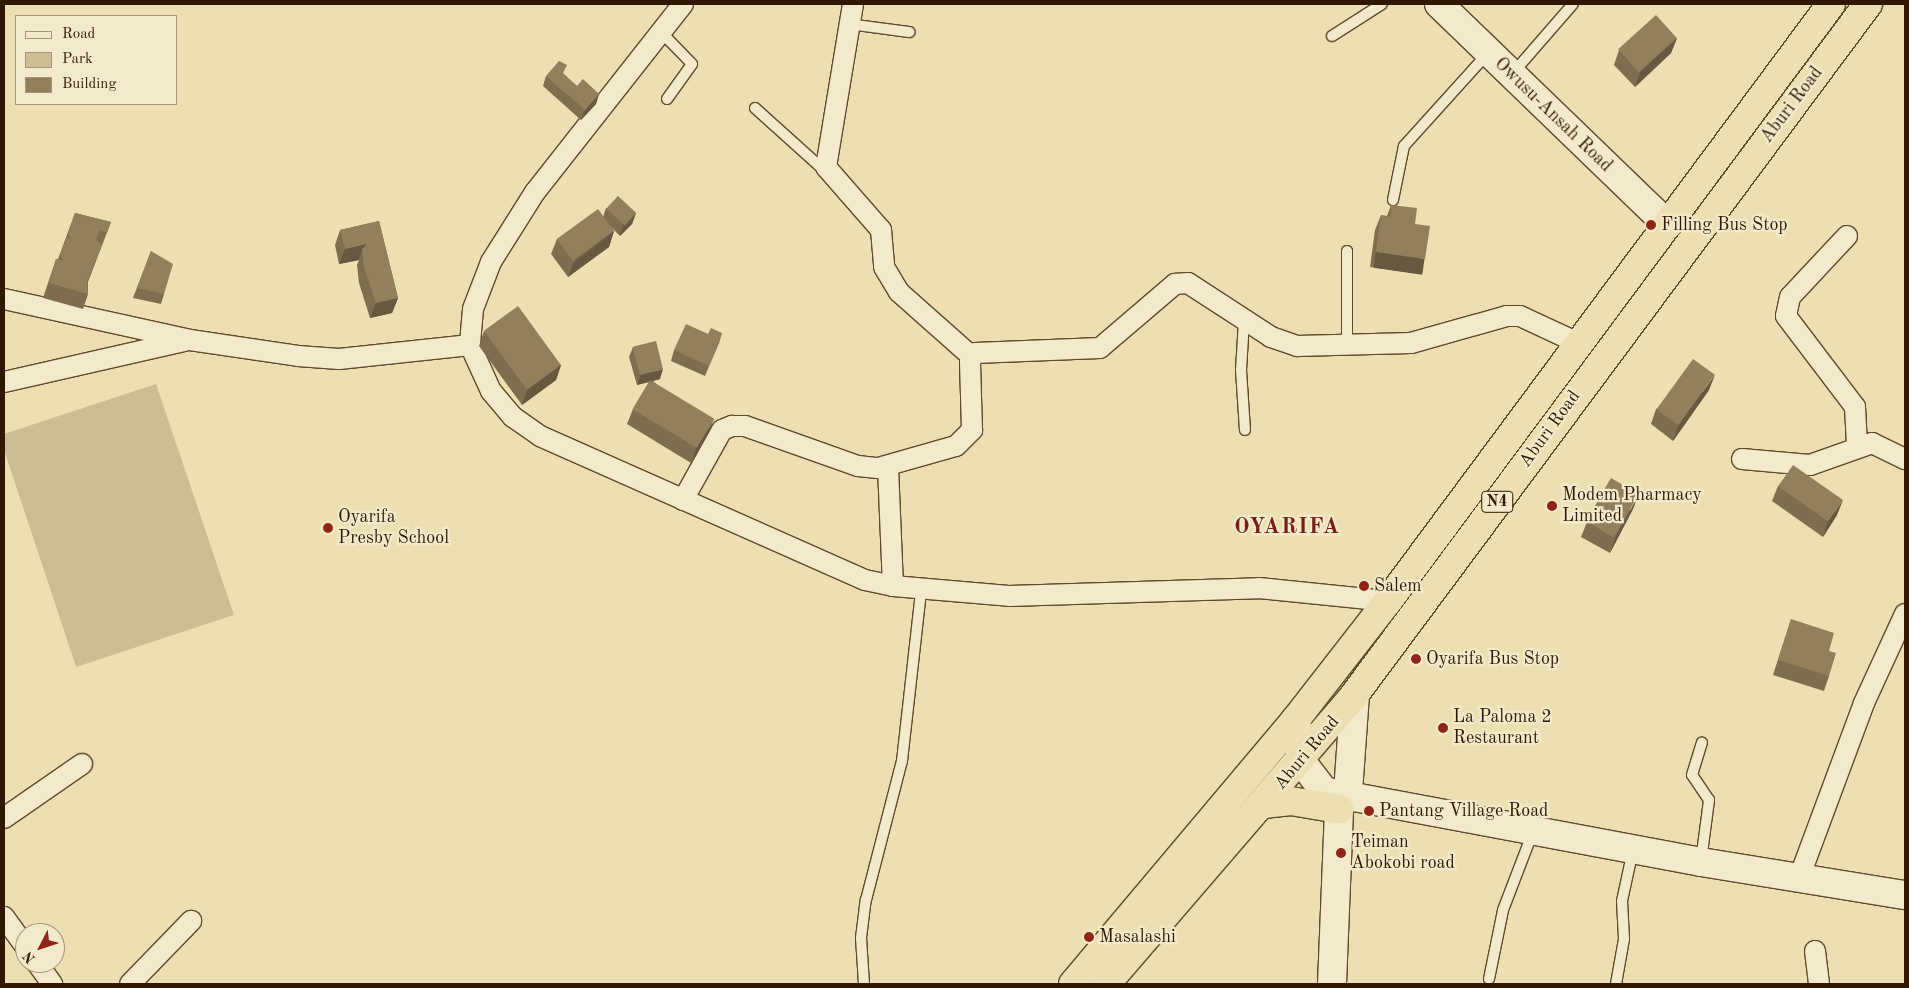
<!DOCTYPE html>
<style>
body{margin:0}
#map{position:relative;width:1909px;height:988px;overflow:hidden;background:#ecdfb1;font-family:"Old Standard TT",serif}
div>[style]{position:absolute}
.green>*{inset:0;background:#ccbd93}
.roads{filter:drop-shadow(1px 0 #5f4a2c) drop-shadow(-1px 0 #5f4a2c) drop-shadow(0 1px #5f4a2c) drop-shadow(0 -1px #5f4a2c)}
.lane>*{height:10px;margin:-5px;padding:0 5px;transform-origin:5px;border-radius:5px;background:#f3eacc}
.street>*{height:20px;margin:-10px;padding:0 10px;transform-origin:10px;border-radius:10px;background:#f3eacc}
.secondary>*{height:28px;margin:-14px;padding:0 14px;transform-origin:14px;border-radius:14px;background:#f3eacc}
.highway>*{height:28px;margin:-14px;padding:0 14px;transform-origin:14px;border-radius:14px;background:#ecdfb1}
.wall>*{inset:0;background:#7e6d4f}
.shaded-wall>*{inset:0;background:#665940;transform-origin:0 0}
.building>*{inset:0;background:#927f5c;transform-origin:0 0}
.dots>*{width:14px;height:14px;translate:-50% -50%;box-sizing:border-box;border:2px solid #f3eacc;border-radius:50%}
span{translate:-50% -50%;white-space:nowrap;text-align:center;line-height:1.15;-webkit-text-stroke:4.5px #f3eacc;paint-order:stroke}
.shield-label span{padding:1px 4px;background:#f3eacc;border:1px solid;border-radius:4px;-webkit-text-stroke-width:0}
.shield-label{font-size:16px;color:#301800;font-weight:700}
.street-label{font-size:18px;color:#301800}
.poi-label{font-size:18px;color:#301800}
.left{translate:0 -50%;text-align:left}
.district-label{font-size:22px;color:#7a1f14;font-weight:700;letter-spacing:1px}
.frame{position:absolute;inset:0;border:5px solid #301800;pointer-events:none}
.legend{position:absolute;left:15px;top:15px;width:162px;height:90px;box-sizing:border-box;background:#f3eacc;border:1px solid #a5967a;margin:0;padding:6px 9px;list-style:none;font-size:15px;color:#301800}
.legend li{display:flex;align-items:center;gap:10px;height:25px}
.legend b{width:25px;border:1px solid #a5967a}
.north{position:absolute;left:15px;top:923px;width:50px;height:50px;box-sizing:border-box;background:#f3eacc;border:1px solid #a5967a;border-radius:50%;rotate:229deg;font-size:14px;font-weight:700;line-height:20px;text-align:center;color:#301800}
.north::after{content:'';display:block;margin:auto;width:18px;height:22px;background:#8f2418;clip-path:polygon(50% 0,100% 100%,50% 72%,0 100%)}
</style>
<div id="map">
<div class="green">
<div style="clip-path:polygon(156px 384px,234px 615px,76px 667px,4px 450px,4px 434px)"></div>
</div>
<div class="roads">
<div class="lane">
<div style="left:849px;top:24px;width:61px;rotate:7.6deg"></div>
<div style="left:662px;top:33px;width:43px;rotate:45.9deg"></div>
<div style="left:692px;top:64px;width:43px;rotate:125.5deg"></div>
<div style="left:1332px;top:36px;width:59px;rotate:-32.6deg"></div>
<div style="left:1513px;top:73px;width:91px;rotate:-49deg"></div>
<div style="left:755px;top:108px;width:96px;rotate:42deg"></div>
<div style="left:1393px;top:200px;width:55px;rotate:-78.5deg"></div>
<div style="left:1404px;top:146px;width:125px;rotate:-47.9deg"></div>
<div style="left:1347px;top:251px;width:96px;rotate:90deg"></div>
<div style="left:1244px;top:320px;width:50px;rotate:93.4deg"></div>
<div style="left:1241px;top:370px;width:60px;rotate:86.2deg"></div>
<div style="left:1701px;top:861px;width:62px;rotate:-82.5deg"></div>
<div style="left:1709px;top:800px;width:30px;rotate:-124deg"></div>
<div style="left:1692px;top:775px;width:34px;rotate:-73deg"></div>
<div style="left:1489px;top:979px;width:70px;rotate:-78.5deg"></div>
<div style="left:1503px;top:910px;width:84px;rotate:-69deg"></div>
<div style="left:864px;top:984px;width:46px;rotate:-93.7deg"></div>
<div style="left:861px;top:938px;width:38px;rotate:-83deg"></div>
<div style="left:866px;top:900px;width:144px;rotate:-75.5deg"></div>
<div style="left:902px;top:761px;width:171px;rotate:-83.6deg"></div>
<div style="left:1616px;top:984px;width:46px;rotate:-79.9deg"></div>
<div style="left:1624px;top:939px;width:38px;rotate:-93deg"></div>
<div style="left:1622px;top:901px;width:52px;rotate:-77.8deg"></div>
</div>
<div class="street">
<div style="left:683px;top:4px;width:239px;rotate:128.2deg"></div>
<div style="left:535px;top:192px;width:83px;rotate:122.2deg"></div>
<div style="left:491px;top:262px;width:50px;rotate:111deg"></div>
<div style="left:473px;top:309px;width:36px;rotate:95deg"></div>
<div style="left:470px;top:345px;width:51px;rotate:65.5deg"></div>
<div style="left:491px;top:391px;width:34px;rotate:50deg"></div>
<div style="left:513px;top:417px;width:33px;rotate:35deg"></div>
<div style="left:540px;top:436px;width:355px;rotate:23.9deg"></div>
<div style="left:865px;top:580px;width:29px;rotate:12deg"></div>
<div style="left:893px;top:586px;width:116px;rotate:4.9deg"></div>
<div style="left:1009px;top:596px;width:250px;rotate:-1.8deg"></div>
<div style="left:1259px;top:588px;width:130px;rotate:5.8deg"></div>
<div style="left:853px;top:4px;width:165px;rotate:99.4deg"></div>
<div style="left:826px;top:167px;width:84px;rotate:48.9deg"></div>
<div style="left:881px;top:230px;width:37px;rotate:85deg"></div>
<div style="left:884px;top:267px;width:29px;rotate:59deg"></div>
<div style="left:899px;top:292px;width:96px;rotate:41.6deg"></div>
<div style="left:1847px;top:236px;width:83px;rotate:133.1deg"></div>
<div style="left:1790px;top:297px;width:19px;rotate:102deg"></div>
<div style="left:1786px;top:316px;width:114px;rotate:52.8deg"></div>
<div style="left:1855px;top:407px;width:38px;rotate:87deg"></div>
<div style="left:4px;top:299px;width:190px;rotate:12.4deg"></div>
<div style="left:190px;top:340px;width:109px;rotate:8.4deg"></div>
<div style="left:298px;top:356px;width:41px;rotate:4.2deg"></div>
<div style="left:339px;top:359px;width:132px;rotate:-6.1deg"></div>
<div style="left:4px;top:382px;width:186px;rotate:-12.8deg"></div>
<div style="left:1742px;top:459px;width:68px;rotate:5deg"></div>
<div style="left:1810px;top:465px;width:66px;rotate:-19.5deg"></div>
<div style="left:1872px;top:443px;width:37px;rotate:26deg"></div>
<div style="left:888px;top:467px;width:119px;rotate:87.6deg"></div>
<div style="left:683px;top:500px;width:80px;rotate:-60.9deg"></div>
<div style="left:722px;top:430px;width:11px;rotate:-22deg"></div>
<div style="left:732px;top:426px;width:13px"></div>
<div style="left:745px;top:426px;width:120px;rotate:19.5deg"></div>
<div style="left:858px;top:466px;width:20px;rotate:6deg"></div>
<div style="left:878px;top:468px;width:81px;rotate:-15.8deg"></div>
<div style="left:956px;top:446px;width:23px;rotate:-45deg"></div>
<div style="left:972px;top:430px;width:69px;rotate:-91.7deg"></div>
<div style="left:970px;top:361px;width:9px;rotate:-58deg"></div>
<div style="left:975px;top:353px;width:125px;rotate:-2.3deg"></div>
<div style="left:1100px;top:348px;width:99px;rotate:-40.5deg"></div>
<div style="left:1175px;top:284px;width:13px;rotate:-4deg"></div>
<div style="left:1188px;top:283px;width:99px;rotate:33deg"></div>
<div style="left:1271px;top:337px;width:28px;rotate:19deg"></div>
<div style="left:1297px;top:346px;width:114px;rotate:-1.5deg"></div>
<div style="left:1411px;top:343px;width:100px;rotate:-15.7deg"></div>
<div style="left:1507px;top:316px;width:13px"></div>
<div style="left:1520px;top:316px;width:66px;rotate:25deg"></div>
<div style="left:4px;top:818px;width:95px;rotate:-34.7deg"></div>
<div style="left:1799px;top:878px;width:187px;rotate:-69.6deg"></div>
<div style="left:1864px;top:703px;width:98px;rotate:-65.3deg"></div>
<div style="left:4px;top:917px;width:36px;rotate:54deg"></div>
<div style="left:1815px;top:951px;width:33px;rotate:83deg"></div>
<div style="left:37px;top:963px;width:26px;rotate:54deg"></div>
<div style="left:130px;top:984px;width:88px;rotate:-45.9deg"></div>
</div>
<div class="secondary">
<div style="left:1439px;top:4px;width:318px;rotate:44deg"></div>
<div style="left:1296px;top:719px;width:42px;rotate:83.2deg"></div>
<div style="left:1301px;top:761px;width:54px;rotate:52.5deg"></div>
<div style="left:1322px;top:791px;width:386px;rotate:10.6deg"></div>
<div style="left:1701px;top:862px;width:207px;rotate:9.2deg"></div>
<div style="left:1332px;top:984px;width:175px;rotate:-87.7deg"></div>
<div style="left:1339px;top:809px;width:19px;rotate:-62deg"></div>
<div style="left:1348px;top:792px;width:98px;rotate:-85.9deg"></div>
</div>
<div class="highway">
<div style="left:1264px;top:804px;width:27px;rotate:-6deg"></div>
<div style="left:1291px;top:801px;width:49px;rotate:9.5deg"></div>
<div style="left:1073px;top:984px;width:346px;rotate:-49.9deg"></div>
<div style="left:1296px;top:719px;width:150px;rotate:-52.1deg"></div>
<div style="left:1388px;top:601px;width:743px;rotate:-53.42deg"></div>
<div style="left:1106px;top:984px;width:382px;rotate:-49.3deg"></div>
<div style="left:1355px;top:694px;width:860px;rotate:-53.37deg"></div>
</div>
</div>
<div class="wall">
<div style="clip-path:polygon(1677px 38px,1671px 53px,1635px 87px,1614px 65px,1619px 50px)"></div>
<div style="clip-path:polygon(563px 74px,577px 86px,599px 94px,596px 104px,581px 120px,543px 86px,546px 76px)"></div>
<div style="clip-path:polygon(1391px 205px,1415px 224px,1420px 274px,1370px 267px,1375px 230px,1381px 215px,1387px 216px)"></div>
<div style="clip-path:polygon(606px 208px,636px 213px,632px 224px,620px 236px,609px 225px,614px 231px,609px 247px,568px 277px,551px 254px,557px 239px,603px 217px)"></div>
<div style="clip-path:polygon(75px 213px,111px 222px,88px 282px,88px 294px,83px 309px,43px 298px,56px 259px,58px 259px)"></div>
<div style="clip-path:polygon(379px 221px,398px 298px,392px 313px,370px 318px,359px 283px,357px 265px,359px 260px,339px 264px,335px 245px,340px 230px)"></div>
<div style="clip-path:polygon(151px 251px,164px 294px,161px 304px,133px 298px)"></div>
<div style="clip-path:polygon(484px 331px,561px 365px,556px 380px,522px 405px,479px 346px)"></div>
<div style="clip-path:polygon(722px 333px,705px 376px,671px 361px,674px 350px,708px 334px)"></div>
<div style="clip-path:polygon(633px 347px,660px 379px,653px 381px,708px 434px,691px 463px,627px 424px,633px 409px,649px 382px,637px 385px,629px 357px)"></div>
<div style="clip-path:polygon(1709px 390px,1673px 441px,1651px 424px,1656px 409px)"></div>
<div style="clip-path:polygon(1778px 486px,1837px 515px,1823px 537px,1772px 501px)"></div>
<div style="clip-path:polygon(1633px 509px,1610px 553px,1581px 537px,1587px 522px)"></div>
<div style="clip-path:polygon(1791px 619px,1829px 651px,1829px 676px,1824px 691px,1773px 675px)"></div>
</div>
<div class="shaded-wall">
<div style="clip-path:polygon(1677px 38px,1671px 53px,1635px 87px,1640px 72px)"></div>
<div style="clip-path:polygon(599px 94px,596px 104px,581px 120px,585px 110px)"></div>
<div style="clip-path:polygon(636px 213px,632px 224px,620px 236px,623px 225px)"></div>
<div style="clip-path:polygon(614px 231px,609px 247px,568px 277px,574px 262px)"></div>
<div style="clip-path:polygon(367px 244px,362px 249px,359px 260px,339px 264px,345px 249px)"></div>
<div style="left:1376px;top:252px;width:49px;height:16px;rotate:8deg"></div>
<div style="clip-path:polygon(398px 298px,392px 313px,370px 318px,376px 303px)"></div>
<div style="clip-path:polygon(722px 333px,719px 343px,705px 376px,709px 366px)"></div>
<div style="clip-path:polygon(561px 365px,556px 380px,522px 405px,527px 390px)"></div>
<div style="clip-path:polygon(663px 369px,660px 379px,637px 385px,641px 375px)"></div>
<div style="clip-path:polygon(1715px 375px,1709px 390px,1673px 441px,1678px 425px)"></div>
<div style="clip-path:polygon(714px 419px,708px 434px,691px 463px,696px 448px)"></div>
<div style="clip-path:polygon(1639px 494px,1633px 509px,1610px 553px,1615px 538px)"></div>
<div style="clip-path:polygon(1843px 500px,1837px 515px,1823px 537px,1828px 521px)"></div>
</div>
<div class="building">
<div style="left:1656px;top:15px;width:31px;height:51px;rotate:48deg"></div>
<div style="clip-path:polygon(559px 61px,567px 65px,563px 73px,577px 86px,583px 79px,599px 94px,585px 110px,546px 76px)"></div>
<div style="left:618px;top:196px;width:25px;height:17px;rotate:43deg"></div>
<div style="clip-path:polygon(1391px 205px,1417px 208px,1415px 224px,1430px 226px,1425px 259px,1376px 252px,1381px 215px,1390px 217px)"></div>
<div style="left:598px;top:209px;width:27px;height:51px;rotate:54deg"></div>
<div style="clip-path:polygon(75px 213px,111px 222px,107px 233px,100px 230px,96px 240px,102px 245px,87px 281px,88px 294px,49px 283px,56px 259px,64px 261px,60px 255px,67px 237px,71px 239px,68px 233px)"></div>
<div style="clip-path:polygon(379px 221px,398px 298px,376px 303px,364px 267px,362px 249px,367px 244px,345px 249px,340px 230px)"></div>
<div style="clip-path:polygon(151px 251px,173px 264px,164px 294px,137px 288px)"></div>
<div style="left:518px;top:306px;width:73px;height:42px;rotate:54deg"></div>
<div style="clip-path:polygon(686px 324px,708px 334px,711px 328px,722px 333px,709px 366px,674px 350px)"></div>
<div style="left:656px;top:341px;width:29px;height:24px;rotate:76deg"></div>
<div style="left:1693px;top:359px;width:27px;height:62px;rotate:36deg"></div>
<div style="left:650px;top:380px;width:75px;height:34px;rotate:31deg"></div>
<div style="left:1793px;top:465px;width:61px;height:26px;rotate:35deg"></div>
<div style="left:1611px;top:478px;width:32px;height:50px;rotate:30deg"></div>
<div style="clip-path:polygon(1791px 619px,1834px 633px,1829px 651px,1836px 653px,1829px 676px,1778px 660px)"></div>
</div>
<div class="dots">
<div style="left:1651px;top:225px;background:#8f2418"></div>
<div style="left:1552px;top:506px;background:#8f2418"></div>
<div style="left:328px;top:528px;background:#8f2418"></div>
<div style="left:1364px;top:586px;background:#8f2418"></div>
<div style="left:1416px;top:659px;background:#8f2418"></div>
<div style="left:1443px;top:728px;background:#8f2418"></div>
<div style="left:1369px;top:811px;background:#8f2418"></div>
<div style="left:1341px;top:853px;background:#8f2418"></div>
<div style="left:1089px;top:937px;background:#8f2418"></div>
</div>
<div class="shield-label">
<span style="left:1497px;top:502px">N4</span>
</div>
<div class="street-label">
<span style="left:1792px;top:105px;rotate:-53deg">Aburi Road</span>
<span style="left:1553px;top:115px;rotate:44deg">Owusu-Ansah Road</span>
<span style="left:1550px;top:429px;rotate:-54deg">Aburi Road</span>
<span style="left:1307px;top:753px;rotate:-50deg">Aburi Road</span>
</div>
<div class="poi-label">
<span class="left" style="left:1661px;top:225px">Filling Bus Stop</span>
<span class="left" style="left:1562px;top:506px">Modem Pharmacy<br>Limited</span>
<span class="left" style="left:338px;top:528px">Oyarifa<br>Presby School</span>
<span class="left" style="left:1374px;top:586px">Salem</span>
<span class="left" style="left:1426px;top:659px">Oyarifa Bus Stop</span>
<span class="left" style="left:1453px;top:728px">La Paloma 2<br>Restaurant</span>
<span class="left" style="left:1379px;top:811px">Pantang Village Road</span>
<span class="left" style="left:1351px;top:853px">Teiman<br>Abokobi road</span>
<span class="left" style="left:1099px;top:937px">Masalashi</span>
</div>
<div class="district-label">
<span style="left:1287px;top:528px">OYARIFA</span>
</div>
<div class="frame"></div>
<ul class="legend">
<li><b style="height:6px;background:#f3eacc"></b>Road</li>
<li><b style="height:14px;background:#ccbd93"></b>Park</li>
<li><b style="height:14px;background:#927f5c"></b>Building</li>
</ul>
<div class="north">N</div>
</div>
